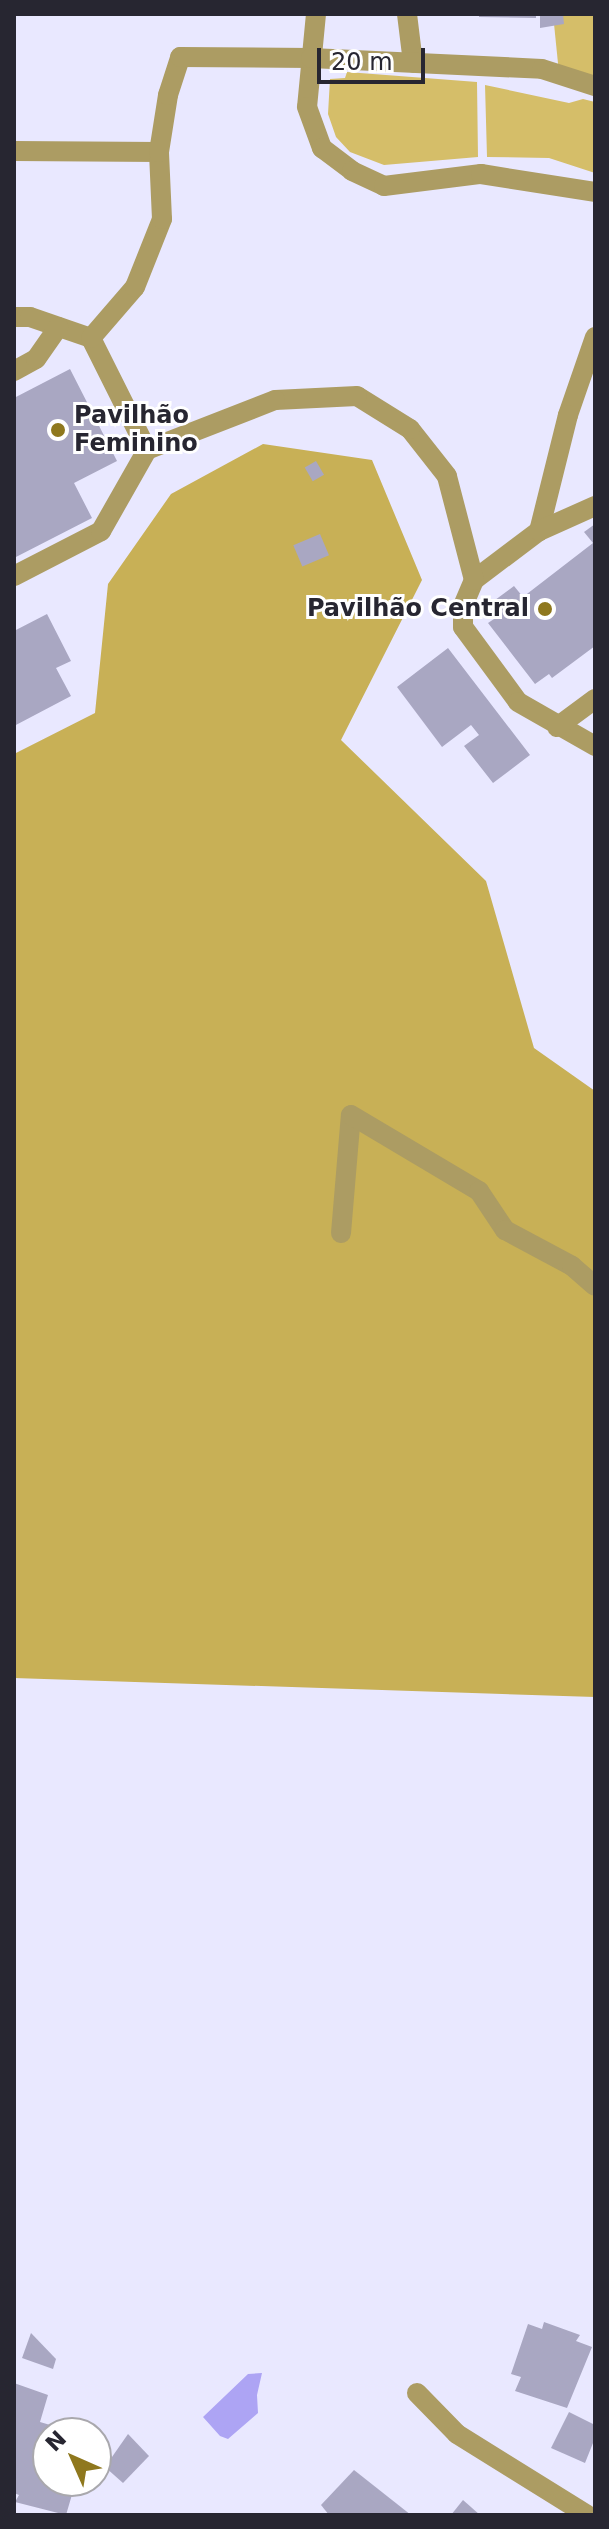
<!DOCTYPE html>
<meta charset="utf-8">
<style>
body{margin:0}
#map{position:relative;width:609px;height:2529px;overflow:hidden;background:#e9e8ff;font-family:"DejaVu Sans",sans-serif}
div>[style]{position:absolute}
.green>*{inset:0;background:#d5be69}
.forest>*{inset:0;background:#c8b056}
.water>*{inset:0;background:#ada4f4}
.building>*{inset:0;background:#a9a7c2;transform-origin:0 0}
.lane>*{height:20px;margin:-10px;padding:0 10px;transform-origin:10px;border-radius:10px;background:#ac9c63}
.street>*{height:20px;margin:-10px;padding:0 10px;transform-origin:10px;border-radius:10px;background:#ac9c63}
.dots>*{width:22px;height:22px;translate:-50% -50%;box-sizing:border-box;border:4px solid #fff;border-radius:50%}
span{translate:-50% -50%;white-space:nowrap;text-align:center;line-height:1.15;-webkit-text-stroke:6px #fff;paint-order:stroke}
.poi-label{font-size:24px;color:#272631;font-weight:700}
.left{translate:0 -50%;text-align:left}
.right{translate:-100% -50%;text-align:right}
.frame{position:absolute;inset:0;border:16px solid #272631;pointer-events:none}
.north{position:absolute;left:32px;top:2417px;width:80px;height:80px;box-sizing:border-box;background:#fff;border:2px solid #a9a8ad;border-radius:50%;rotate:315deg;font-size:22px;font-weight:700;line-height:32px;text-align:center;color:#272631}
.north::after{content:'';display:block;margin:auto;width:28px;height:36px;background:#8f781e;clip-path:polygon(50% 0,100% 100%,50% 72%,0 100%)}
.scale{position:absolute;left:317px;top:48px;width:108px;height:36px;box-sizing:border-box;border:4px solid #272631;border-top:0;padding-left:10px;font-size:24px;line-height:28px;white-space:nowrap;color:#272631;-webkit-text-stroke:6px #fff;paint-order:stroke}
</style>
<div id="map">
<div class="green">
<div style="clip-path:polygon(553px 14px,595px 14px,595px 93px,560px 83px)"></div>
<div style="clip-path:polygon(347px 72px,477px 82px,478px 157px,384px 165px,350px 152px,336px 137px,328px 114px,330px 79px,345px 78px)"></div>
<div style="clip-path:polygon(485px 85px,569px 103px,583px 99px,595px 102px,595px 173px,549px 158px,487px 157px)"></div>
</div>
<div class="forest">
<div style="clip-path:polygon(263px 444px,372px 460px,422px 580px,341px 740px,486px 881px,534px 1048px,595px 1091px,595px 1697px,14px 1678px,14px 754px,95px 713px,108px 584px,171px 494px)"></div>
</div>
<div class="water">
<div style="clip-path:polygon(262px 2373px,257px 2395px,258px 2413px,228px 2439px,220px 2436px,203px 2417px,248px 2374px)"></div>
</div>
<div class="building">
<div style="clip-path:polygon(479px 14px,536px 14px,536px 18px,479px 17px)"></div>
<div style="clip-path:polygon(540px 14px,563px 14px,564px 24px,540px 28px)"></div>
<div style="clip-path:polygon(70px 369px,117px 461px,74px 483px,92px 518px,14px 558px,14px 398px)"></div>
<div style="left:316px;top:461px;width:16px;height:13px;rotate:60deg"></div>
<div style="clip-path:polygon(595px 524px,595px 646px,552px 678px,549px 674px,535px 684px,488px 623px,500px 615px,491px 603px,514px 586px,523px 597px,593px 543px,584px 532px)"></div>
<div style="left:320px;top:534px;width:23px;height:29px;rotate:67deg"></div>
<div style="clip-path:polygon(47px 614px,71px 661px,56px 668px,71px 696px,14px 726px,14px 631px)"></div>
<div style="clip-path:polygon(448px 648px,530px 755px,493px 783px,464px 746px,479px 735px,471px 725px,442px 747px,397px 687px)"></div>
<div style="clip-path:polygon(544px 2322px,580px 2335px,576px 2341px,592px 2347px,567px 2408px,515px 2391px,521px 2377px,511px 2374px,528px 2324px,542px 2329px)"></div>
<div style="clip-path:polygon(31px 2333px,56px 2359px,53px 2369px,22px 2358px)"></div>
<div style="clip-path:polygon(14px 2383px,48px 2395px,40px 2422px,74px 2432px,48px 2433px,48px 2481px,76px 2481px,66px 2515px,15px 2502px,19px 2495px,14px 2493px)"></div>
<div style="clip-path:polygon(569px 2412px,595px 2425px,595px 2438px,585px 2463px,551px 2448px)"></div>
<div style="clip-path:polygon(128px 2434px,149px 2456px,123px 2483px,105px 2467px)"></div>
<div style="clip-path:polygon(354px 2470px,411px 2515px,329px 2515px,321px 2505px)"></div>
<div style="clip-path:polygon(463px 2500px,480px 2515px,451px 2515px)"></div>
</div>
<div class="lane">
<div style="left:316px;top:14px;width:93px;rotate:95.5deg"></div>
<div style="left:307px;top:107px;width:44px;rotate:69.9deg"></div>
<div style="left:322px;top:148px;width:38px;rotate:37deg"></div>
<div style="left:352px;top:171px;width:35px;rotate:25deg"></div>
<div style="left:384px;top:186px;width:98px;rotate:-7.1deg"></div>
<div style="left:481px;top:174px;width:115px;rotate:9deg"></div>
<div style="left:407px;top:14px;width:49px;rotate:83deg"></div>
<div style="left:14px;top:151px;width:145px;rotate:0.4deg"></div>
<div style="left:14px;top:317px;width:16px"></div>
<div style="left:30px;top:317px;width:65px;rotate:19deg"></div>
<div style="left:595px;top:337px;width:83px;rotate:109.1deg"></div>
<div style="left:568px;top:415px;width:120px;rotate:104deg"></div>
<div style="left:539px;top:531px;width:81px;rotate:143deg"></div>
<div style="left:474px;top:580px;width:28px;rotate:113deg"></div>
<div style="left:463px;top:606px;width:21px;rotate:90deg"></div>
<div style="left:463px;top:627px;width:93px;rotate:53.7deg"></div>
<div style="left:518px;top:702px;width:89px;rotate:29.7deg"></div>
<div style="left:14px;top:371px;width:25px;rotate:-29deg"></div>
<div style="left:36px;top:359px;width:39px;rotate:-55deg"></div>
<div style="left:539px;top:531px;width:61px;rotate:-24.1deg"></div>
<div style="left:14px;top:576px;width:98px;rotate:-27.3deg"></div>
<div style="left:101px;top:531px;width:93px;rotate:-60.4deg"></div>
<div style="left:474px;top:580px;width:107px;rotate:-104.6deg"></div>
<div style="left:447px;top:476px;width:60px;rotate:-128.2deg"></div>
<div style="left:410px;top:429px;width:62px;rotate:-148.1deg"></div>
<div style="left:357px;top:396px;width:82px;rotate:177.2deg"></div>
<div style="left:275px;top:400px;width:137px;rotate:158.7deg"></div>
<div style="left:147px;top:450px;width:125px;rotate:-116.6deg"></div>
<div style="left:91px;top:338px;width:67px;rotate:-49.2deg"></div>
<div style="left:135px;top:287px;width:73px;rotate:-68.3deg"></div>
<div style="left:162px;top:219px;width:67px;rotate:-92.6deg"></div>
<div style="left:159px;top:152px;width:58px;rotate:-81deg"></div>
<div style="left:168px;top:95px;width:40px;rotate:-72deg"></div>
<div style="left:180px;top:57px;width:131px;rotate:0.4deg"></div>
<div style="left:311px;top:58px;width:231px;rotate:2.7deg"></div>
<div style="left:542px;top:69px;width:56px;rotate:17.8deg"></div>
<div style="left:557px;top:727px;width:47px;rotate:-36.4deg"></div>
<div style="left:341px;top:1233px;width:118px;rotate:-85.2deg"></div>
<div style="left:351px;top:1115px;width:149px;rotate:30.7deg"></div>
<div style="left:479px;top:1191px;width:47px;rotate:56.3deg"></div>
<div style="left:505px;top:1230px;width:76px;rotate:28.2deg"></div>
<div style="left:572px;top:1266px;width:30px;rotate:41deg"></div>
</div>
<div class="street">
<div style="left:417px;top:2393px;width:57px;rotate:45.7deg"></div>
<div style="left:457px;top:2434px;width:153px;rotate:31.9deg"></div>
</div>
<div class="dots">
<div style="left:58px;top:430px;background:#8f781e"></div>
<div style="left:545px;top:609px;background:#8f781e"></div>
</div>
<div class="poi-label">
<span class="left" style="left:74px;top:430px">Pavilhão<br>Feminino</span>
<span class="right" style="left:529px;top:609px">Pavilhão Central</span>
</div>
<div class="frame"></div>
<div class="north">N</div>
<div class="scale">20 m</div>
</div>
